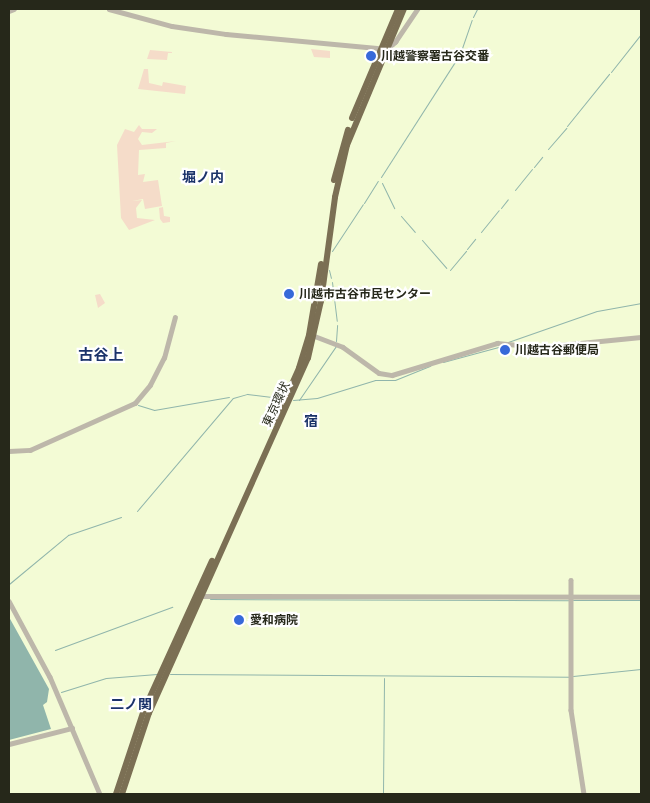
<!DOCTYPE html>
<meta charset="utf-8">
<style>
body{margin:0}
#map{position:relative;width:650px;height:803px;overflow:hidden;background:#f3fbd5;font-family:Barlow,"Noto Sans JP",sans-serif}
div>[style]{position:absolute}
.green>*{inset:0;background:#f5dcc9}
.water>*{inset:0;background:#90b5ab}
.stream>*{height:1px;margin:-0.5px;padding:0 0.5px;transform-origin:0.5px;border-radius:0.5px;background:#90b5ab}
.minor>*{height:4.5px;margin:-2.25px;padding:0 2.25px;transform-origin:2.25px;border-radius:2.25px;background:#bdb7aa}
.highway>*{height:6px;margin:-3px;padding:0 3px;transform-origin:3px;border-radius:3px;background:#7b6f54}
.dots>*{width:14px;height:14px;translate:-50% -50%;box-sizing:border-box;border:2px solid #fff;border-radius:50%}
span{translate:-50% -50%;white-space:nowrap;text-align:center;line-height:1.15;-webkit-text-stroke:4.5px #fff;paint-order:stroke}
.poi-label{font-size:12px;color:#26281a;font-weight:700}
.left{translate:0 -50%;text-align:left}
.street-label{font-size:12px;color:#26281a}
.neighbourhood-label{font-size:14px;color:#1b336a;font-weight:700}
.quarter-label{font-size:15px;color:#1b336a;font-weight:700}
.frame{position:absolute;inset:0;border:10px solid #26281a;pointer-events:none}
</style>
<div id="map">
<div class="green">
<div style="clip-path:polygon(311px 49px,330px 51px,330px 58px,314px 57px)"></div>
<div style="clip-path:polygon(150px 50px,172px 52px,172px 53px,168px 53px,167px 60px,147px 59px)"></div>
<div style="clip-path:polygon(144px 69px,148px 69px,149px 83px,162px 86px,163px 82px,186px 86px,185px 94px,138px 89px)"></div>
<div style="clip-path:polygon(139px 125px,142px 129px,157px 129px,152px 133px,142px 132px,138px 139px,142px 145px,176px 141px,166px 143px,166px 148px,139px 150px,138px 175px,145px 174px,143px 182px,158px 180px,162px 206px,145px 209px,143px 199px,132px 201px,142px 200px,136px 208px,137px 218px,155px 220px,129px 230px,121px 218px,117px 145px,125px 129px,134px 132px)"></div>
<div style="clip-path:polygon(163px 207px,164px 216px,170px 217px,170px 222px,163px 223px,160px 219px,159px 208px)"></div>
<div style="clip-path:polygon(100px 294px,105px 303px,98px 308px,95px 295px)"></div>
</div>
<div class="water">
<div style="clip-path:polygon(9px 617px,49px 689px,47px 702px,43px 705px,51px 729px,9px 740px)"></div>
</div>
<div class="stream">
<div style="left:473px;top:17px;width:9px;rotate:-63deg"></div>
<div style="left:611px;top:72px;width:48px;rotate:-51.7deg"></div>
<div style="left:567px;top:126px;width:67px;rotate:-51.1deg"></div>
<div style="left:548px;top:149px;width:28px;rotate:-49deg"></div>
<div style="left:534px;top:167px;width:13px;rotate:-51deg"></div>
<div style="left:381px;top:177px;width:146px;rotate:-57.3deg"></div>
<div style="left:460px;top:54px;width:36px;rotate:-71deg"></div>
<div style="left:382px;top:183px;width:28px;rotate:64deg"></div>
<div style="left:515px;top:190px;width:27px;rotate:-51deg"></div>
<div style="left:364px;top:203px;width:26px;rotate:-58deg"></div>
<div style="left:501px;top:208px;width:11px;rotate:-52deg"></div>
<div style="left:401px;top:216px;width:21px;rotate:49deg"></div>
<div style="left:481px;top:232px;width:28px;rotate:-51deg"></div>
<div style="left:422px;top:240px;width:37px;rotate:49deg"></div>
<div style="left:467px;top:249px;width:13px;rotate:-51deg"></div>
<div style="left:332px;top:251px;width:56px;rotate:-56.6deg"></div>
<div style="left:329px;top:270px;width:8px;rotate:76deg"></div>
<div style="left:450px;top:270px;width:25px;rotate:-50deg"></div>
<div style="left:332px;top:282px;width:39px;rotate:83deg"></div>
<div style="left:336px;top:341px;width:16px;rotate:-86deg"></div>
<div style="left:508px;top:342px;width:94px;rotate:-19.2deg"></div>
<div style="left:597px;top:311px;width:45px;rotate:-10.3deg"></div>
<div style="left:443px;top:362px;width:65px;rotate:-15.1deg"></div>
<div style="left:293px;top:400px;width:24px;rotate:-5deg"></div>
<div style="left:317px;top:398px;width:61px;rotate:-17.2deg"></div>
<div style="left:375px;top:380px;width:20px"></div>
<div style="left:395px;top:380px;width:38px;rotate:-22deg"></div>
<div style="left:299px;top:400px;width:65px;rotate:-55.6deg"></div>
<div style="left:138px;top:405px;width:17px;rotate:17deg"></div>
<div style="left:154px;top:410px;width:76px;rotate:-9.8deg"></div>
<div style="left:137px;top:511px;width:148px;rotate:-49.7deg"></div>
<div style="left:233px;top:398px;width:15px;rotate:-16deg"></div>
<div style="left:247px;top:394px;width:35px;rotate:7deg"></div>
<div style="left:9px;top:584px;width:77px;rotate:-39.7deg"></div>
<div style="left:68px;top:535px;width:56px;rotate:-18.8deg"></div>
<div style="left:210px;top:599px;width:359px;rotate:0.2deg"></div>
<div style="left:573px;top:600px;width:68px"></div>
<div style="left:55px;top:650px;width:125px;rotate:-20.2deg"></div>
<div style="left:170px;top:674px;width:399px;rotate:0.4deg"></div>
<div style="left:573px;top:676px;width:68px;rotate:-5.9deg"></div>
<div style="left:61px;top:692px;width:47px;rotate:-17.3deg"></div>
<div style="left:106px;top:678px;width:51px;rotate:-4.5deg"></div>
<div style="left:383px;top:794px;width:116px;rotate:-89.5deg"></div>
</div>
<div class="minor">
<div style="left:109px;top:9px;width:65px;rotate:15.1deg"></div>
<div style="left:172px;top:26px;width:55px;rotate:8.4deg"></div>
<div style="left:226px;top:34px;width:162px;rotate:5.3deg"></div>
<div style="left:387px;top:49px;width:11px;rotate:-41deg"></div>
<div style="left:395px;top:42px;width:40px;rotate:-56deg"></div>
<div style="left:9px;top:11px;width:5px;rotate:-22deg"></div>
<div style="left:312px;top:335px;width:33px;rotate:21deg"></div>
<div style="left:343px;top:347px;width:44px;rotate:35.8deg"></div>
<div style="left:379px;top:373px;width:13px;rotate:9deg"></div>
<div style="left:392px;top:375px;width:110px;rotate:-16.9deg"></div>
<div style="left:497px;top:343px;width:43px;rotate:5.3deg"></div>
<div style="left:540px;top:347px;width:101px;rotate:-5.7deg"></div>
<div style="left:9px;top:451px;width:21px;rotate:-3deg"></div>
<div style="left:30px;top:450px;width:115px;rotate:-24.1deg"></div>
<div style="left:135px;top:403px;width:23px;rotate:-50deg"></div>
<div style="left:150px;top:385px;width:30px;rotate:-63deg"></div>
<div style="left:164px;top:358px;width:42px;rotate:-75deg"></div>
<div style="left:571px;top:580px;width:130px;rotate:90deg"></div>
<div style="left:571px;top:710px;width:85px;rotate:81.2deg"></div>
<div style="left:199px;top:596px;width:442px;rotate:0.1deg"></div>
<div style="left:9px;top:601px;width:86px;rotate:61.7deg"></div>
<div style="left:50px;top:677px;width:127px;rotate:66.9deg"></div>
<div style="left:9px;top:744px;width:65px;rotate:-14.3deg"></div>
</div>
<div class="highway">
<div style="left:352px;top:118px;width:118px;rotate:-67.1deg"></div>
<div style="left:334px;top:180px;width:52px;rotate:-74.4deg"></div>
<div style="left:275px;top:422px;width:59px;rotate:-66deg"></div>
<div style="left:299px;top:368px;width:34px;rotate:-73deg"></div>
<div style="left:309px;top:335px;width:72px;rotate:-80.4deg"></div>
<div style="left:116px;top:794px;width:89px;rotate:-71.6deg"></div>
<div style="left:144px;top:710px;width:164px;rotate:-65.5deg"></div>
<div style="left:122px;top:794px;width:85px;rotate:-71.6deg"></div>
<div style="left:149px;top:713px;width:389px;rotate:-65.9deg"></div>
<div style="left:308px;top:358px;width:58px;rotate:-77.2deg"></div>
<div style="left:321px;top:301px;width:105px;rotate:-82.3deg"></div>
<div style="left:335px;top:197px;width:53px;rotate:-77deg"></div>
<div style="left:347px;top:145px;width:147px;rotate:-67.3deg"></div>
</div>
<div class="dots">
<div style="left:371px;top:56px;background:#3769d9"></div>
<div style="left:289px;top:294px;background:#3769d9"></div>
<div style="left:505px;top:350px;background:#3769d9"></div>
<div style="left:239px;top:620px;background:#3769d9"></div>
</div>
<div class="poi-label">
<span class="left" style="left:381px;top:56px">川越警察署古谷交番</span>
<span class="left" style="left:299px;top:294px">川越市古谷市民センター</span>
<span class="left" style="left:515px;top:350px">川越古谷郵便局</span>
<span class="left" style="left:250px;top:620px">愛和病院</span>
</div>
<div class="street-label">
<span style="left:276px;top:404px;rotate:-65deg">東京環状</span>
</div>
<div class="neighbourhood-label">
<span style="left:203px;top:177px">堀ノ内</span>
<span style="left:311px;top:421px">宿</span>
<span style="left:131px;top:704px">二ノ関</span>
</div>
<div class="quarter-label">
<span style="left:101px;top:355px">古谷上</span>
</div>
<div class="frame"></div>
</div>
